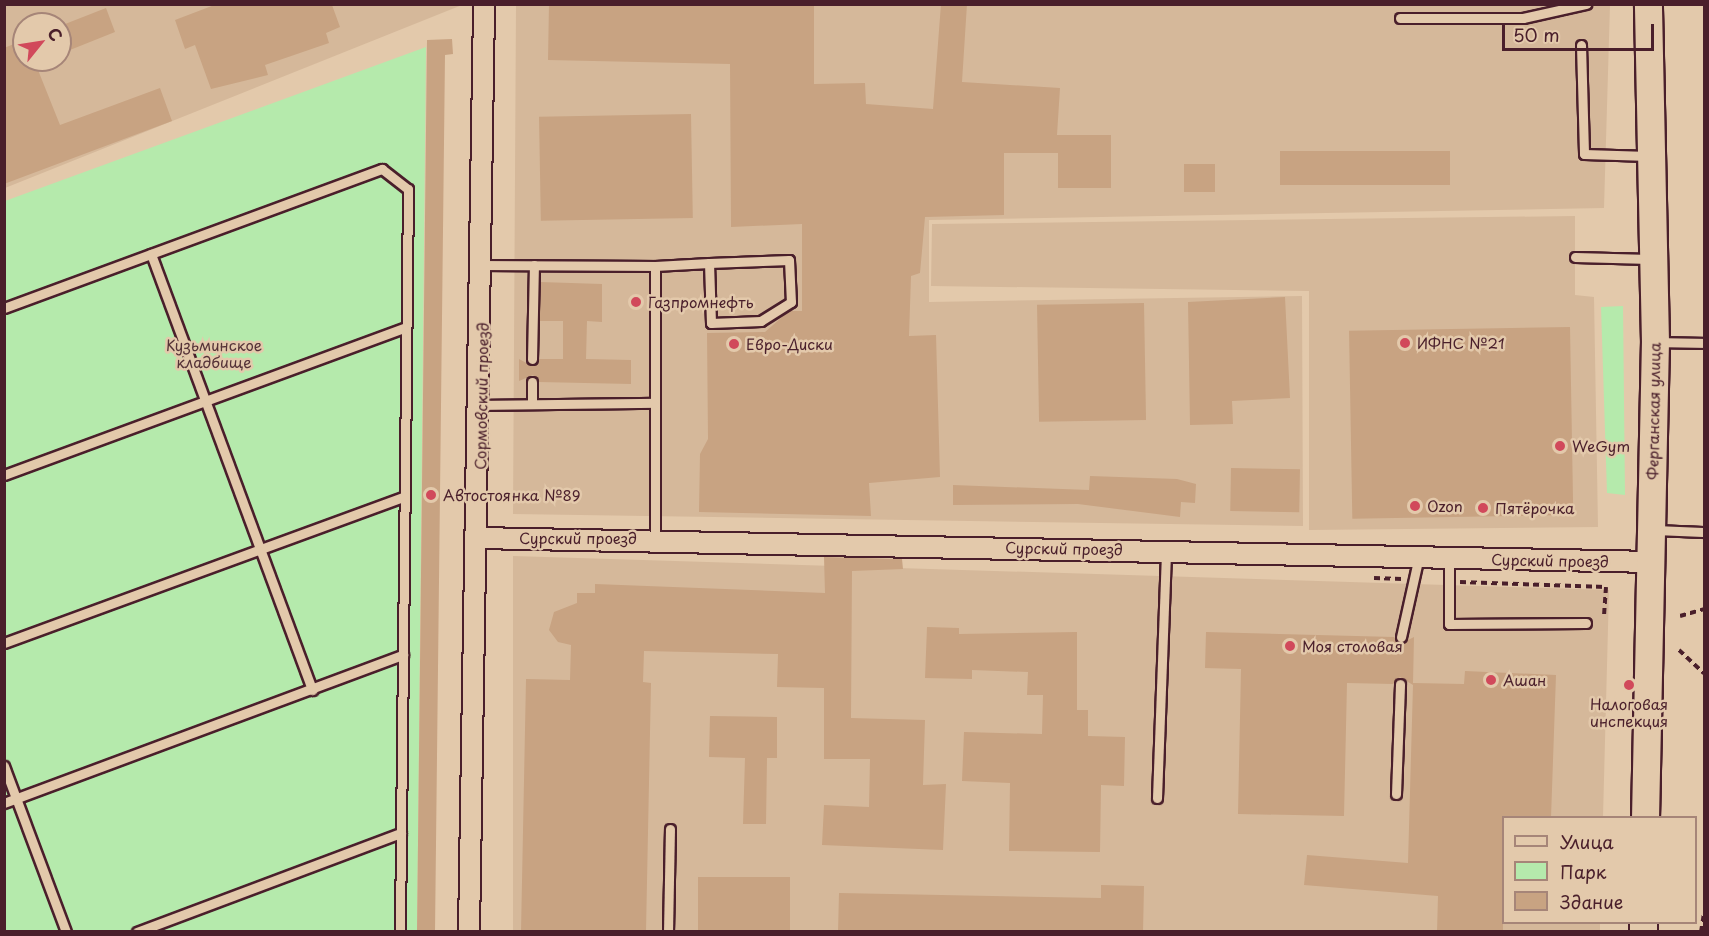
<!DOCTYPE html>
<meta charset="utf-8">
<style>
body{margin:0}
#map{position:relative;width:1709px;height:936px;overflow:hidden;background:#e3c9ab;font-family:"Playpen Sans",sans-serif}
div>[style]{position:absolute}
.built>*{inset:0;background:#d5b89a}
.green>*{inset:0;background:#b5eaac}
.building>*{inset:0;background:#c8a382;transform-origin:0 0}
.path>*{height:4px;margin-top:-2px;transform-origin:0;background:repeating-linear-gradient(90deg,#4a1f2b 0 6px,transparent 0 10.5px)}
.roads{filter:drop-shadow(2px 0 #4a1f2b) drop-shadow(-2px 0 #4a1f2b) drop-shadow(0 2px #4a1f2b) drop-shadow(0 -2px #4a1f2b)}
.lane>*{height:9px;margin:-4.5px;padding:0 4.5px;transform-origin:4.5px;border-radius:4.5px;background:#e3c9ab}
.street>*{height:20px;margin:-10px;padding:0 10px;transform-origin:10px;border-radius:10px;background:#e3c9ab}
.secondary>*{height:27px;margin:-13.5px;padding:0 13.5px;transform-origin:13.5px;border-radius:13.5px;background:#e3c9ab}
.dots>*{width:16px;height:16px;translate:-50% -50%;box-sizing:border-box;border:3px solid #e3c9ab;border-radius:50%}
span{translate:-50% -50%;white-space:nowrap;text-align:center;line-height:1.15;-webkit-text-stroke:5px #e3c9ab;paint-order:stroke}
.poi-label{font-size:15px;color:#4a1f2b}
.left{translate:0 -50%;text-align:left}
.park-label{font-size:15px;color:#553338}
.street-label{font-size:15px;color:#4a1f2b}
.frame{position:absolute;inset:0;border:6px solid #4a1f2b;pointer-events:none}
.legend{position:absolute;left:1502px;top:816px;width:195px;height:108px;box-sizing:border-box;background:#e3c9ab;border:2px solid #a68578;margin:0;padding:8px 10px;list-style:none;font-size:18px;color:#4a1f2b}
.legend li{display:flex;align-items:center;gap:12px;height:30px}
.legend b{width:30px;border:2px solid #a68578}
.north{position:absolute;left:12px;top:12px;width:60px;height:60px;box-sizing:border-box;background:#e3c9ab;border:2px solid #a68578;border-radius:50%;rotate:60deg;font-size:16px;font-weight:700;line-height:24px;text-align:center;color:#4a1f2b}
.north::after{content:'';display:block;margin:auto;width:21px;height:27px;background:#d1495b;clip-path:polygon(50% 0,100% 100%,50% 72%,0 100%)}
.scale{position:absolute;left:1502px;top:24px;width:152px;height:27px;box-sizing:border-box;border:3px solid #4a1f2b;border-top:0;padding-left:8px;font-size:18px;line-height:21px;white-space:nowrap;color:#4a1f2b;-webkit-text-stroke:4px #e3c9ab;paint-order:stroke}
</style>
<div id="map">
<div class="built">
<div style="clip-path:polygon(evenodd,5px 5px,462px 5px,5px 188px,5px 5px,24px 24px,60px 24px,60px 60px,24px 60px,24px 24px)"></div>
<div style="clip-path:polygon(516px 5px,1610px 5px,1604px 208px,929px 220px,929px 302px,1302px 296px,1303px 526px,513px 514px)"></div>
<div style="clip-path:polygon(1575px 216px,1575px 295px,1594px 297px,1598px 527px,1309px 530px,1309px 291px,931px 286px,932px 224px)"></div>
<div style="clip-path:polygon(513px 556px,1609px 590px,1603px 817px,1504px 818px,1504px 922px,1600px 923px,1600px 931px,513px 932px)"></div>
</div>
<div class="green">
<div style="clip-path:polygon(426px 47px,417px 931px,5px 932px,5px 201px)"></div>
<div style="clip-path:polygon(1623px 306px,1625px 495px,1607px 493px,1601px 307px)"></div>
</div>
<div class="building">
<div style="clip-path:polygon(217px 4px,332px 5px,340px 27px,326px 33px,329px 43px,265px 65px,268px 75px,211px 89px,195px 45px,185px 49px,175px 20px)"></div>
<div style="clip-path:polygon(549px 4px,814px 4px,814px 84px,865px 83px,866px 104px,933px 109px,941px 4px,967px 4px,962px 82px,1060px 88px,1057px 135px,1111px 135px,1111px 188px,1058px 188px,1058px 153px,1004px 153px,1004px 215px,925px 217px,920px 273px,911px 276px,909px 336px,936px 335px,940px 477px,869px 483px,871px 516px,699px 512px,700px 454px,708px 439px,707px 333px,765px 332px,789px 311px,802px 311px,802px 224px,731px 227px,730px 64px,548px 60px)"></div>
<div style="clip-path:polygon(106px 8px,115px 32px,60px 54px,60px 26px)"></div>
<div style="clip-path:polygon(452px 39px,453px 54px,445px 55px,435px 932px,417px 932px,427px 40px)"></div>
<div style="clip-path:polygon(24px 40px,24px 60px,34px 60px,60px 125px,160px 88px,172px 121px,4px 184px,4px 48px)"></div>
<div style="left:691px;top:114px;width:104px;height:152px;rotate:89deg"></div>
<div style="left:1450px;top:151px;width:34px;height:170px;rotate:90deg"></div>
<div style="left:1184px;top:164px;width:31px;height:28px"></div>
<div style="clip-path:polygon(540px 282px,602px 284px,602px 322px,587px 321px,586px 359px,631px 360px,631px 384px,539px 382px,533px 375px,519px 381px,519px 359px,532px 366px,539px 359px,563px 359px,563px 321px,540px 321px)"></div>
<div style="clip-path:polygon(1285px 297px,1290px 398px,1232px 401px,1233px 424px,1190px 425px,1188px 302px)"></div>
<div style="left:1144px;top:303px;width:117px;height:107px;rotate:89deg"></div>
<div style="left:1570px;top:327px;width:188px;height:221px;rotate:89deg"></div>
<div style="left:1231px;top:468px;width:69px;height:43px;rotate:1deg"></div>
<div style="clip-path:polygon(1090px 476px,1177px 479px,1196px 484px,1195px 503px,1181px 502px,1180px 517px,1078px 504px,953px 505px,953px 485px,1089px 490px)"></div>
<div style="clip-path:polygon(824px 557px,902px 559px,903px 569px,852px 571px,851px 718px,925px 720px,923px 785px,946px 784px,943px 850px,822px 845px,824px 805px,869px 807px,870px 759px,824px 759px,824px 688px,777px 687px,778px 654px,644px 651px,643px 682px,651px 683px,646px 932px,521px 932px,526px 679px,570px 680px,571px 645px,558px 642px,549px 630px,554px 612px,577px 603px,577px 593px,595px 593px,595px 584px,825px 593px)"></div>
<div style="clip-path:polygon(927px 627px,959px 628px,959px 634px,1077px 632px,1077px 710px,1088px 710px,1088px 736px,1125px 737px,1124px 786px,1101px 785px,1100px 852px,1009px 851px,1010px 783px,962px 781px,964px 732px,1042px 734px,1043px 695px,1027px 695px,1028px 672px,972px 670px,972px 679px,925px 678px)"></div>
<div style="clip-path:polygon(1206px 632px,1394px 637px,1400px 644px,1414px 637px,1413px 683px,1464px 684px,1465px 671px,1556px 675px,1551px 818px,1503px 818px,1503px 932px,1437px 932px,1438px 896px,1304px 885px,1307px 855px,1408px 863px,1413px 685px,1400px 677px,1393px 684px,1347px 683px,1344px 816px,1238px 814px,1241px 669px,1205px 668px)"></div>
<div style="clip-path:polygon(710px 716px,777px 717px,777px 758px,767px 758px,766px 824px,743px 824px,745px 758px,709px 757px)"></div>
<div style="left:698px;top:877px;width:92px;height:55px"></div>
<div style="clip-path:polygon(1101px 885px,1144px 886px,1143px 932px,838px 932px,839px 893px,1101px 898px)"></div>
</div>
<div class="path">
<div style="left:1374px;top:578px;width:28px;rotate:2deg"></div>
<div style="left:1460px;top:582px;width:146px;rotate:2deg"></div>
<div style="left:1606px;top:587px;width:31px;rotate:94deg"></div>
<div style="left:1680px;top:616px;width:25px;rotate:-16deg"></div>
<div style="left:1679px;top:650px;width:34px;rotate:43deg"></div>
<div style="left:1701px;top:932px;width:20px;rotate:-81deg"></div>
</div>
<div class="roads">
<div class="lane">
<div style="left:1400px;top:18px;width:123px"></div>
<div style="left:1523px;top:18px;width:65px;rotate:-12.5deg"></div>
<div style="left:1581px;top:45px;width:109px;rotate:88.4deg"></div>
<div style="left:1584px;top:154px;width:65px;rotate:1.8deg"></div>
<div style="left:151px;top:254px;width:465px;rotate:69.7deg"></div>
<div style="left:1575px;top:257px;width:75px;rotate:1.5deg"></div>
<div style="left:483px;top:265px;width:172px;rotate:0.3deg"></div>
<div style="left:655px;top:266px;width:273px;rotate:90deg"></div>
<div style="left:655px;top:266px;width:54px;rotate:-3.2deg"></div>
<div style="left:709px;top:263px;width:80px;rotate:-2.1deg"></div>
<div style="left:789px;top:260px;width:42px;rotate:87.3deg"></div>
<div style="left:791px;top:302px;width:36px;rotate:148deg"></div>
<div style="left:761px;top:321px;width:50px;rotate:177.7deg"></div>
<div style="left:711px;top:323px;width:60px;rotate:-91.9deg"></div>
<div style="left:4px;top:308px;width:403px;rotate:-20.2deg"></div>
<div style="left:382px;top:169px;width:33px;rotate:38deg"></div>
<div style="left:408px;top:189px;width:743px;rotate:90.62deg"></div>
<div style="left:1657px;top:342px;width:47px;rotate:1.2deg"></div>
<div style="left:532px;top:359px;width:94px;rotate:-88.8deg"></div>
<div style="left:532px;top:404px;width:22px;rotate:-90deg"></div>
<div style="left:480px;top:405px;width:175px;rotate:-0.7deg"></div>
<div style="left:4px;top:475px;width:428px;rotate:-20.2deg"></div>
<div style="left:1654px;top:530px;width:50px;rotate:2.3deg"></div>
<div style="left:1449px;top:557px;width:67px;rotate:90deg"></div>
<div style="left:1449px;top:624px;width:137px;rotate:-0.4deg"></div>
<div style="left:1401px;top:637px;width:83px;rotate:-77.5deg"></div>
<div style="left:4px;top:643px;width:427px;rotate:-20.1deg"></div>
<div style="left:4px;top:766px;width:177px;rotate:69.5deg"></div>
<div style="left:1396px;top:794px;width:110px;rotate:-87.9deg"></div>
<div style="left:1157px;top:798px;width:247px;rotate:-87.9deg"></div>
<div style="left:4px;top:803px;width:426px;rotate:-20.4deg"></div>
<div style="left:137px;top:932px;width:282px;rotate:-20.6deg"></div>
<div style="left:668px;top:932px;width:103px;rotate:-88.9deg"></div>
</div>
<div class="street">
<div style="left:478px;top:538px;width:1173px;rotate:1.17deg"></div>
<div style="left:469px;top:932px;width:928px;rotate:-89.07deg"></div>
</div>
<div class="secondary">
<div style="left:1645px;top:818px;width:476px;rotate:-88.8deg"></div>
<div style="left:1655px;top:342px;width:338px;rotate:-91.2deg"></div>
<div style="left:1643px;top:932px;width:10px;rotate:-90deg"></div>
</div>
</div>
<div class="dots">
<div style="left:636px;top:302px;background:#d1495b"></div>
<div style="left:1405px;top:343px;background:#d1495b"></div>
<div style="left:734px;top:344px;background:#d1495b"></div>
<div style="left:1560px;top:446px;background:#d1495b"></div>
<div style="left:431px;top:495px;background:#d1495b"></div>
<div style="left:1415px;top:506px;background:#d1495b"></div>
<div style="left:1483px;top:508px;background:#d1495b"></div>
<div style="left:1290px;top:646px;background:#d1495b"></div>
<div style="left:1491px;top:680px;background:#d1495b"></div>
<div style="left:1629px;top:685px;background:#d1495b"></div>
</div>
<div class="poi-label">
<span class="left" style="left:648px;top:302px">Газпромнефть</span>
<span class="left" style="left:1417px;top:343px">ИФНС №21</span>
<span class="left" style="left:746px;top:344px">Евро-Диски</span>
<span class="left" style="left:1572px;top:446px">WeGym</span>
<span class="left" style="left:443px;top:495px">Автостоянка №89</span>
<span class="left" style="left:1427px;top:506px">Ozon</span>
<span class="left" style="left:1495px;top:508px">Пятёрочка</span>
<span class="left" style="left:1302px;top:646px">Моя столовая</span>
<span class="left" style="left:1503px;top:680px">Ашан</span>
<span style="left:1629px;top:712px">Налоговая<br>инспекция</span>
</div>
<div class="park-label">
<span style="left:214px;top:353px">Кузьминское<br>кладбище</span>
</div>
<div class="street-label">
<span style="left:481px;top:396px;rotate:-89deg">Сормовский проезд</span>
<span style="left:1653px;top:411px;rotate:-89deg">Ферганская улица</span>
<span style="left:578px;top:538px">Сурский проезд</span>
<span style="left:1064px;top:548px;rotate:1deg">Сурский проезд</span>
<span style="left:1550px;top:560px;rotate:1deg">Сурский проезд</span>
</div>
<div class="frame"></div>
<ul class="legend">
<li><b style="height:8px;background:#e3c9ab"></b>Улица</li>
<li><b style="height:16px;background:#b5eaac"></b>Парк</li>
<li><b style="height:16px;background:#c8a382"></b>Здание</li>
</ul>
<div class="north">С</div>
<div class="scale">50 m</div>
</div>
